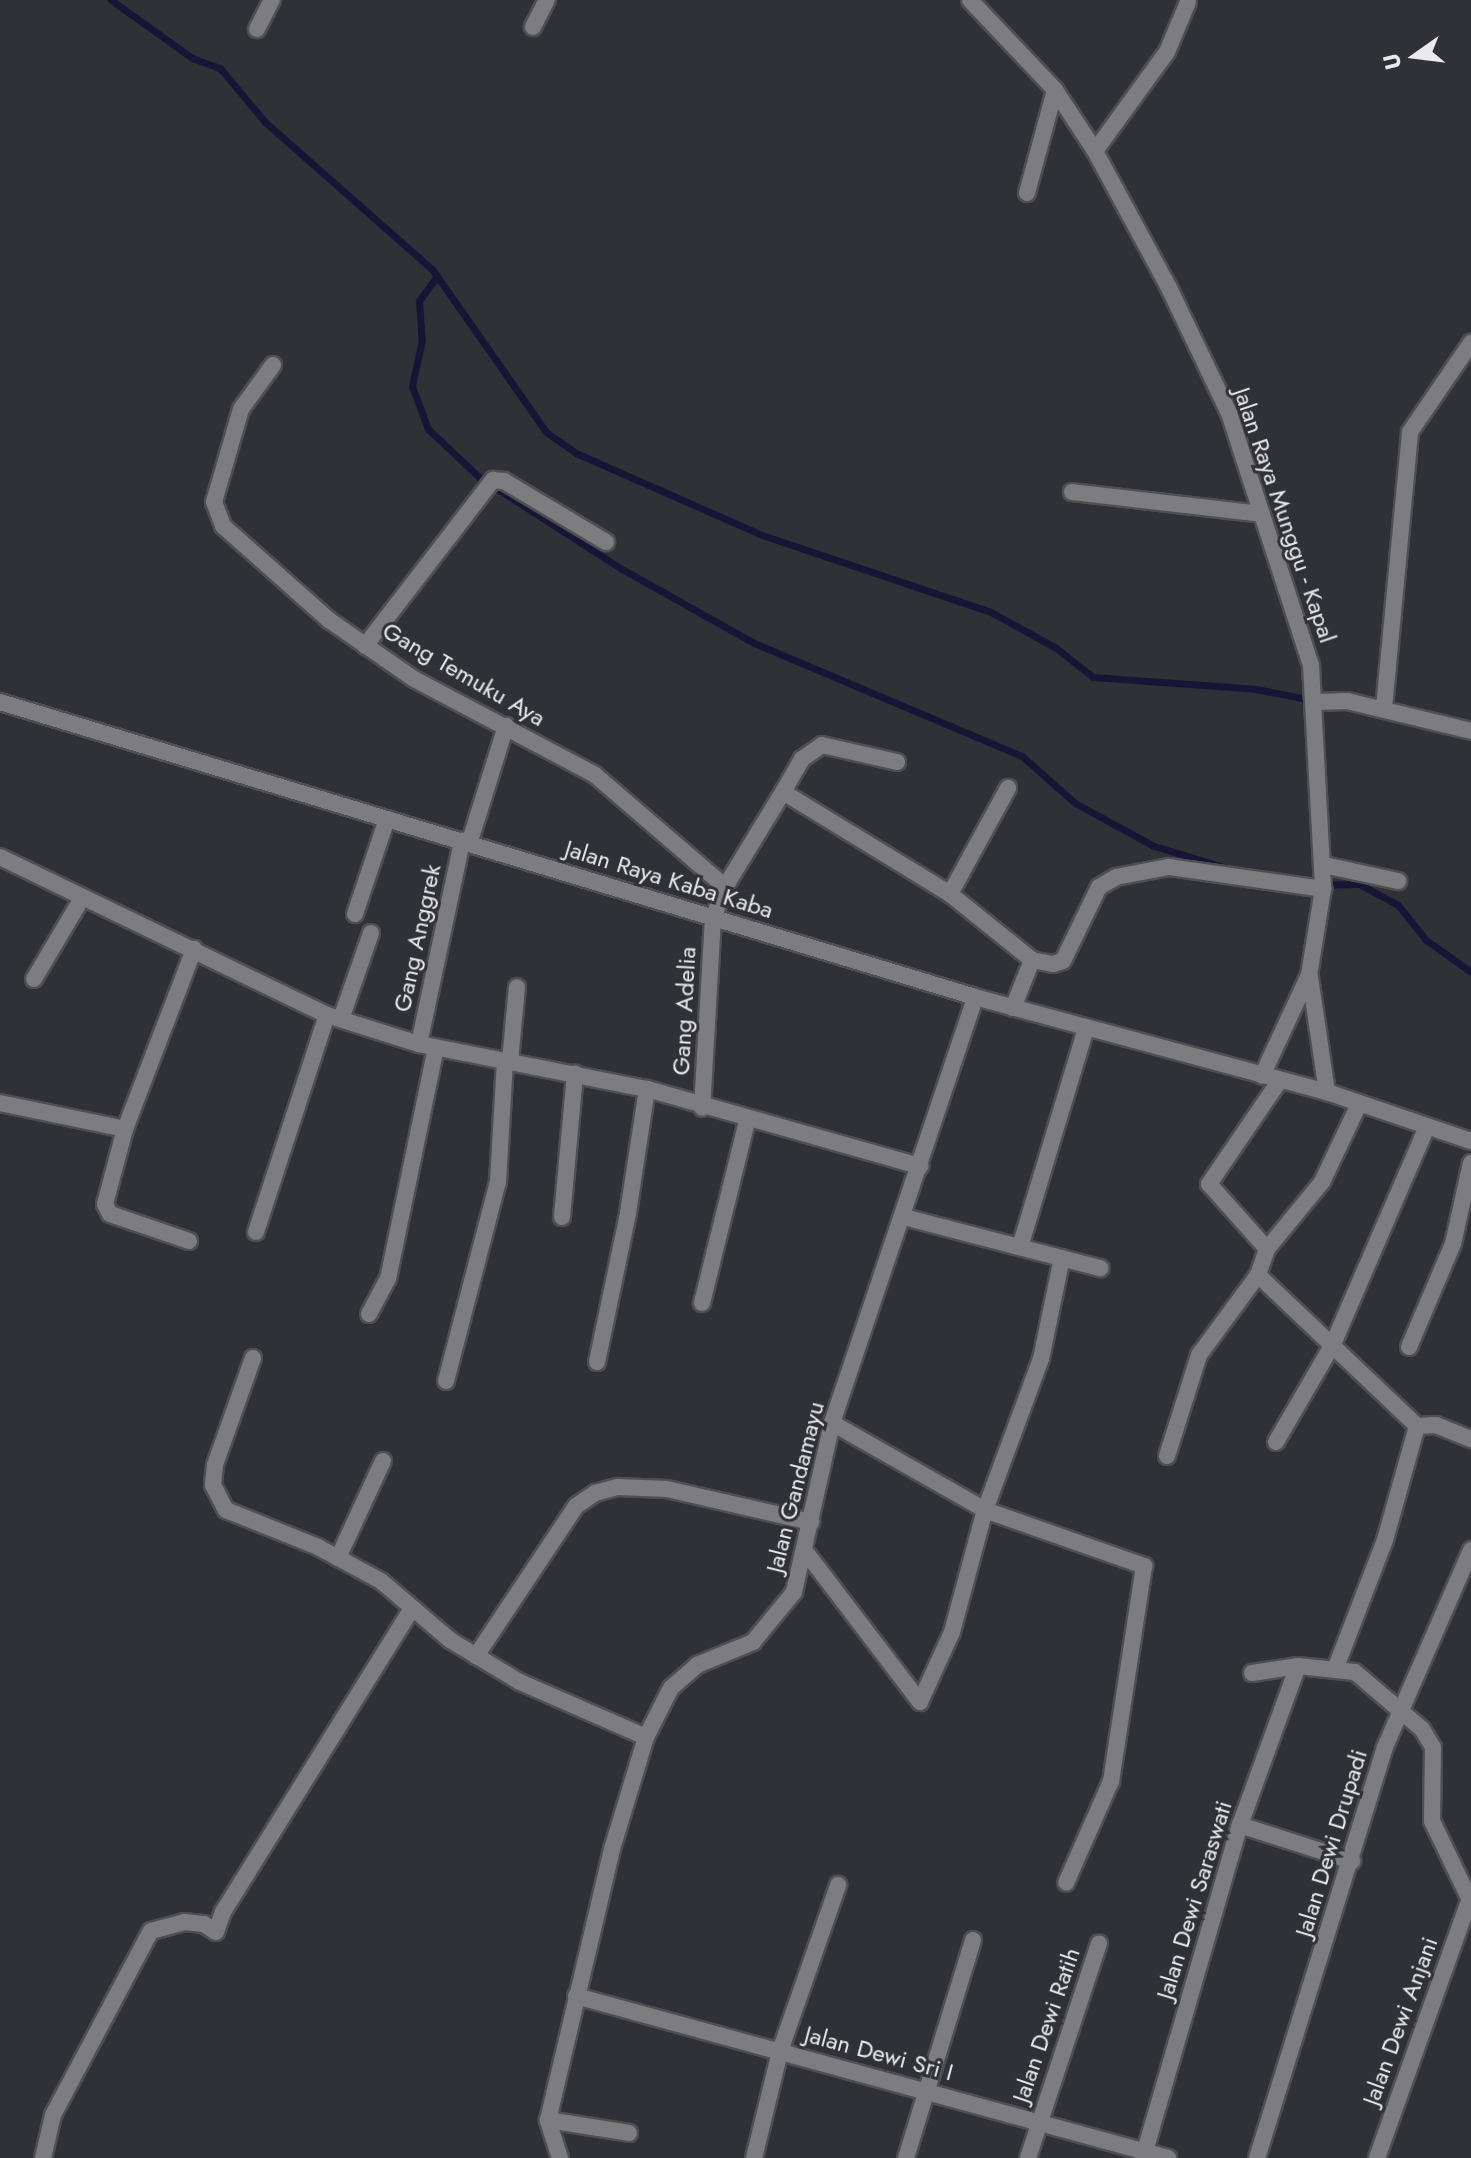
<!DOCTYPE html>
<style>
body{margin:0}
#map{position:relative;width:1471px;height:2158px;overflow:hidden;background:#303136;font-family:Jost,sans-serif}
div>[style]{position:absolute}
.stream>*{height:7px;margin:-3.5px;padding:0 3.5px;transform-origin:3.5px;border-radius:3.5px;background:#181436}
.roads{filter:drop-shadow(2px 0 #4e4f53) drop-shadow(-2px 0 #4e4f53) drop-shadow(0 2px #4e4f53) drop-shadow(0 -2px #4e4f53)}
.minor>*{height:16px;margin:-8px;padding:0 8px;transform-origin:8px;border-radius:8px;background:#7d7d80}
.tertiary>*{height:16px;margin:-8px;padding:0 8px;transform-origin:8px;border-radius:8px;background:#7d7d80}
span{translate:-50% -50%;white-space:nowrap;text-align:center;line-height:1.15;-webkit-text-stroke:6px #303136;paint-order:stroke}
.street-label{font-size:24px;color:#eaeaed}
.north{position:absolute;left:1375px;top:16px;width:80px;height:80px;-webkit-text-stroke:6px #303136;paint-order:stroke;rotate:256deg;font-size:22px;font-weight:700;line-height:32px;text-align:center;color:#eaeaed}
.north::after{content:'';display:block;margin:auto;width:28px;height:36px;background:#eaeaed;clip-path:polygon(50% 0,100% 100%,50% 72%,0 100%)}
</style>
<div id="map">
<div class="stream">
<div style="left:111px;top:0;width:100px;rotate:35.6deg"></div>
<div style="left:192px;top:58px;width:30px;rotate:20deg"></div>
<div style="left:220px;top:68px;width:70px;rotate:50.2deg"></div>
<div style="left:265px;top:122px;width:222px;rotate:41.4deg"></div>
<div style="left:432px;top:269px;width:199px;rotate:55deg"></div>
<div style="left:546px;top:432px;width:37px;rotate:35deg"></div>
<div style="left:576px;top:453px;width:203px;rotate:23.8deg"></div>
<div style="left:762px;top:535px;width:242px;rotate:18.6deg"></div>
<div style="left:991px;top:612px;width:74px;rotate:29deg"></div>
<div style="left:1056px;top:648px;width:47px;rotate:38.1deg"></div>
<div style="left:1093px;top:677px;width:162px;rotate:4.2deg"></div>
<div style="left:1255px;top:689px;width:58px;rotate:10.9deg"></div>
<div style="left:437px;top:276px;width:31px;rotate:126deg"></div>
<div style="left:419px;top:301px;width:39px;rotate:86deg"></div>
<div style="left:422px;top:340px;width:47px;rotate:102.3deg"></div>
<div style="left:412px;top:386px;width:46px;rotate:69.6deg"></div>
<div style="left:428px;top:429px;width:70px;rotate:43.3deg"></div>
<div style="left:479px;top:477px;width:170px;rotate:32.8deg"></div>
<div style="left:622px;top:569px;width:151px;rotate:29.3deg"></div>
<div style="left:754px;top:643px;width:291px;rotate:22.9deg"></div>
<div style="left:1022px;top:756px;width:71px;rotate:41.6deg"></div>
<div style="left:1075px;top:803px;width:90px;rotate:28.6deg"></div>
<div style="left:1154px;top:846px;width:79px;rotate:16.8deg"></div>
<div style="left:1323px;top:885px;width:36px;rotate:-2deg"></div>
<div style="left:1359px;top:884px;width:44px;rotate:28.3deg"></div>
<div style="left:1398px;top:905px;width:45px;rotate:51.3deg"></div>
<div style="left:1426px;top:940px;width:55px;rotate:35.4deg"></div>
</div>
<div class="roads">
<div class="minor">
<div style="left:533px;top:27px;width:30px;rotate:-63deg"></div>
<div style="left:257px;top:29px;width:33px;rotate:-63deg"></div>
<div style="left:1095px;top:151px;width:122px;rotate:-54deg"></div>
<div style="left:1167px;top:52px;width:54px;rotate:-67.2deg"></div>
<div style="left:1027px;top:193px;width:107px;rotate:-74.8deg"></div>
<div style="left:273px;top:365px;width:54px;rotate:126deg"></div>
<div style="left:241px;top:409px;width:97px;rotate:106.2deg"></div>
<div style="left:214px;top:502px;width:26px;rotate:69deg"></div>
<div style="left:223px;top:526px;width:142px;rotate:41.6deg"></div>
<div style="left:329px;top:620px;width:103px;rotate:34.8deg"></div>
<div style="left:414px;top:679px;width:205px;rotate:27.9deg"></div>
<div style="left:595px;top:775px;width:172px;rotate:40.7deg"></div>
<div style="left:725px;top:887px;width:33px;rotate:111deg"></div>
<div style="left:713px;top:918px;width:190px;rotate:93.3deg"></div>
<div style="left:1072px;top:492px;width:191px;rotate:6.6deg"></div>
<div style="left:365px;top:646px;width:210px;rotate:-52.4deg"></div>
<div style="left:493px;top:480px;width:11px;rotate:5deg"></div>
<div style="left:504px;top:481px;width:119px;rotate:30.9deg"></div>
<div style="left:1316px;top:702px;width:31px;rotate:-2deg"></div>
<div style="left:1347px;top:701px;width:128px;rotate:13.6deg"></div>
<div style="left:1384px;top:708px;width:277px;rotate:-84.6deg"></div>
<div style="left:1410px;top:432px;width:108px;rotate:-55.6deg"></div>
<div style="left:783px;top:792px;width:38px;rotate:-60deg"></div>
<div style="left:802px;top:759px;width:24px;rotate:-35deg"></div>
<div style="left:822px;top:745px;width:77px;rotate:12.8deg"></div>
<div style="left:469px;top:844px;width:124px;rotate:-72.6deg"></div>
<div style="left:0;top:857px;width:363px;rotate:25.8deg"></div>
<div style="left:327px;top:1015px;width:96px;rotate:17.5deg"></div>
<div style="left:419px;top:1044px;width:232px;rotate:11.2deg"></div>
<div style="left:647px;top:1089px;width:284px;rotate:15.8deg"></div>
<div style="left:1324px;top:865px;width:76px;rotate:12.2deg"></div>
<div style="left:725px;top:887px;width:111px;rotate:-58.6deg"></div>
<div style="left:783px;top:792px;width:196px;rotate:31.4deg"></div>
<div style="left:950px;top:894px;width:105px;rotate:38.8deg"></div>
<div style="left:1032px;top:960px;width:21px;rotate:11deg"></div>
<div style="left:1053px;top:964px;width:10px;rotate:-17deg"></div>
<div style="left:1063px;top:961px;width:82px;rotate:-64.1deg"></div>
<div style="left:1099px;top:887px;width:20px;rotate:-30deg"></div>
<div style="left:1116px;top:877px;width:54px;rotate:-10.7deg"></div>
<div style="left:1169px;top:867px;width:156px;rotate:8.1deg"></div>
<div style="left:950px;top:894px;width:121px;rotate:-61.3deg"></div>
<div style="left:355px;top:914px;width:100px;rotate:-71.4deg"></div>
<div style="left:34px;top:979px;width:94px;rotate:-59.3deg"></div>
<div style="left:1013px;top:1008px;width:52px;rotate:-68.4deg"></div>
<div style="left:341px;top:1019px;width:91px;rotate:-70.8deg"></div>
<div style="left:419px;top:1044px;width:208px;rotate:-78deg"></div>
<div style="left:510px;top:1061px;width:74px;rotate:-84.6deg"></div>
<div style="left:0;top:1103px;width:128px;rotate:11.7deg"></div>
<div style="left:562px;top:1217px;width:144px;rotate:-84.8deg"></div>
<div style="left:904px;top:1217px;width:203px;rotate:14.6deg"></div>
<div style="left:256px;top:1232px;width:228px;rotate:-71.9deg"></div>
<div style="left:189px;top:1241px;width:83px;rotate:-161.1deg"></div>
<div style="left:110px;top:1214px;width:11px;rotate:-117deg"></div>
<div style="left:105px;top:1204px;width:78px;rotate:-75.1deg"></div>
<div style="left:125px;top:1129px;width:193px;rotate:-69deg"></div>
<div style="left:1020px;top:1247px;width:228px;rotate:-73.2deg"></div>
<div style="left:1267px;top:1249px;width:87px;rotate:-131.7deg"></div>
<div style="left:1209px;top:1184px;width:126px;rotate:-55.7deg"></div>
<div style="left:1258px;top:1275px;width:219px;rotate:43.5deg"></div>
<div style="left:1417px;top:1426px;width:19px;rotate:-3deg"></div>
<div style="left:1436px;top:1425px;width:38px;rotate:22deg"></div>
<div style="left:702px;top:1303px;width:187px;rotate:-76.1deg"></div>
<div style="left:369px;top:1314px;width:40px;rotate:-62deg"></div>
<div style="left:388px;top:1279px;width:236px;rotate:-78.3deg"></div>
<div style="left:1409px;top:1347px;width:112px;rotate:-66.9deg"></div>
<div style="left:1453px;top:1244px;width:83px;rotate:-77.5deg"></div>
<div style="left:253px;top:1358px;width:114px;rotate:109.6deg"></div>
<div style="left:215px;top:1465px;width:20px;rotate:96deg"></div>
<div style="left:213px;top:1485px;width:28px;rotate:63deg"></div>
<div style="left:226px;top:1510px;width:99px;rotate:21.9deg"></div>
<div style="left:318px;top:1547px;width:72px;rotate:28.4deg"></div>
<div style="left:381px;top:1581px;width:91px;rotate:40.5deg"></div>
<div style="left:450px;top:1640px;width:82px;rotate:31deg"></div>
<div style="left:520px;top:1682px;width:137px;rotate:23.6deg"></div>
<div style="left:597px;top:1362px;width:152px;rotate:-78.2deg"></div>
<div style="left:628px;top:1213px;width:125px;rotate:-81.3deg"></div>
<div style="left:446px;top:1381px;width:206px;rotate:-75.4deg"></div>
<div style="left:498px;top:1182px;width:122px;rotate:-86.7deg"></div>
<div style="left:832px;top:1423px;width:176px;rotate:29.6deg"></div>
<div style="left:985px;top:1510px;width:169px;rotate:19.4deg"></div>
<div style="left:1144px;top:1566px;width:218px;rotate:98.7deg"></div>
<div style="left:1111px;top:1781px;width:111px;rotate:113.8deg"></div>
<div style="left:1276px;top:1442px;width:113px;rotate:-59.8deg"></div>
<div style="left:1333px;top:1344px;width:236px;rotate:-66.6deg"></div>
<div style="left:1167px;top:1456px;width:106px;rotate:-72.4deg"></div>
<div style="left:1199px;top:1355px;width:99px;rotate:-53.6deg"></div>
<div style="left:1258px;top:1275px;width:28px;rotate:-71deg"></div>
<div style="left:1267px;top:1249px;width:87px;rotate:-50.6deg"></div>
<div style="left:1322px;top:1182px;width:86px;rotate:-64.6deg"></div>
<div style="left:805px;top:1551px;width:190px;rotate:52.7deg"></div>
<div style="left:920px;top:1702px;width:77px;rotate:-65.4deg"></div>
<div style="left:952px;top:1632px;width:126px;rotate:-74.9deg"></div>
<div style="left:985px;top:1510px;width:161px;rotate:-69.7deg"></div>
<div style="left:1041px;top:1359px;width:103px;rotate:-78.3deg"></div>
<div style="left:338px;top:1558px;width:107px;rotate:-65.1deg"></div>
<div style="left:476px;top:1656px;width:180px;rotate:-56.3deg"></div>
<div style="left:576px;top:1506px;width:23px;rotate:-34deg"></div>
<div style="left:595px;top:1493px;width:24px;rotate:-15deg"></div>
<div style="left:618px;top:1487px;width:49px;rotate:2.3deg"></div>
<div style="left:667px;top:1489px;width:148px;rotate:12.9deg"></div>
<div style="left:1336px;top:1667px;width:136px;rotate:-68.9deg"></div>
<div style="left:1385px;top:1540px;width:118px;rotate:-74.3deg"></div>
<div style="left:1252px;top:1673px;width:47px;rotate:-8.7deg"></div>
<div style="left:1298px;top:1666px;width:57px;rotate:6deg"></div>
<div style="left:1355px;top:1672px;width:88px;rotate:40.4deg"></div>
<div style="left:1422px;top:1729px;width:21px;rotate:59deg"></div>
<div style="left:1433px;top:1747px;width:74px;rotate:90.8deg"></div>
<div style="left:1432px;top:1821px;width:90px;rotate:64.3deg"></div>
<div style="left:1240px;top:1825px;width:118px;rotate:17.8deg"></div>
<div style="left:576px;top:1996px;width:614px;rotate:15.3deg"></div>
<div style="left:548px;top:2120px;width:82px;rotate:9.1deg"></div>
<div style="left:43px;top:2158px;width:44px;rotate:-76.9deg"></div>
<div style="left:53px;top:2115px;width:208px;rotate:-62deg"></div>
<div style="left:151px;top:1931px;width:34px;rotate:-15deg"></div>
<div style="left:184px;top:1922px;width:20px;rotate:6deg"></div>
<div style="left:204px;top:1924px;width:14px;rotate:34deg"></div>
<div style="left:216px;top:1932px;width:21px;rotate:-71deg"></div>
<div style="left:223px;top:1912px;width:358px;rotate:-58.1deg"></div>
<div style="left:560px;top:2158px;width:40px;rotate:-108deg"></div>
<div style="left:548px;top:2120px;width:278px;rotate:-76.7deg"></div>
<div style="left:612px;top:1849px;width:117px;rotate:-73.1deg"></div>
<div style="left:646px;top:1737px;width:55px;rotate:-63deg"></div>
<div style="left:671px;top:1688px;width:35px;rotate:-41deg"></div>
<div style="left:697px;top:1665px;width:61px;rotate:-22.3deg"></div>
<div style="left:753px;top:1642px;width:65px;rotate:-50.6deg"></div>
<div style="left:794px;top:1592px;width:173px;rotate:-77.3deg"></div>
<div style="left:832px;top:1423px;width:449px;rotate:-71.4deg"></div>
<div style="left:754px;top:2158px;width:110px;rotate:-76.3deg"></div>
<div style="left:780px;top:2051px;width:176px;rotate:-70.7deg"></div>
<div style="left:906px;top:2158px;width:228px;rotate:-72.9deg"></div>
<div style="left:1028px;top:2158px;width:226px;rotate:-71.7deg"></div>
<div style="left:1143px;top:2158px;width:347px;rotate:-73.8deg"></div>
<div style="left:1240px;top:1825px;width:169px;rotate:-70deg"></div>
<div style="left:1257px;top:2158px;width:430px;rotate:-72.7deg"></div>
<div style="left:1385px;top:1747px;width:215px;rotate:-66.4deg"></div>
<div style="left:1377px;top:2158px;width:278px;rotate:-70.3deg"></div>
</div>
<div class="tertiary">
<div style="left:970px;top:0;width:124px;rotate:46.6deg"></div>
<div style="left:1055px;top:90px;width:73px;rotate:56.7deg"></div>
<div style="left:1095px;top:151px;width:156px;rotate:61.6deg"></div>
<div style="left:1169px;top:288px;width:139px;rotate:64.4deg"></div>
<div style="left:1229px;top:413px;width:265px;rotate:72deg"></div>
<div style="left:1311px;top:665px;width:224px;rotate:86.9deg"></div>
<div style="left:1323px;top:889px;width:87px;rotate:99.2deg"></div>
<div style="left:1309px;top:975px;width:111px;rotate:115deg"></div>
<div style="left:0;top:702px;width:1019px;rotate:16.83deg"></div>
<div style="left:975px;top:997px;width:365px;rotate:15.1deg"></div>
<div style="left:1327px;top:1092px;width:152px;rotate:18.8deg"></div>
<div style="left:1310px;top:977px;width:116px;rotate:81.6deg"></div>
</div>
</div>
<div class="street-label">
<span style="left:1285px;top:515px;rotate:71deg">Jalan Raya Munggu - Kapal</span>
<span style="left:464px;top:674px;rotate:30deg">Gang Temuku Aya</span>
<span style="left:669px;top:879px;rotate:17deg">Jalan Raya Kaba Kaba</span>
<span style="left:417px;top:938px;rotate:-78deg">Gang Anggrek</span>
<span style="left:684px;top:1011px;rotate:-87deg">Gang Adelia</span>
<span style="left:795px;top:1487px;rotate:-76deg">Jalan Gandamayu</span>
<span style="left:1331px;top:1843px;rotate:-73deg">Jalan Dewi Drupadi</span>
<span style="left:1194px;top:1900px;rotate:-73deg">Jalan Dewi Saraswati</span>
<span style="left:1400px;top:2021px;rotate:-70deg">Jalan Dewi Anjani</span>
<span style="left:1046px;top:2025px;rotate:-71deg">Jalan Dewi Ratih</span>
<span style="left:879px;top:2053px;rotate:15deg">Jalan Dewi Sri I</span>
</div>
<div class="north">U</div>
</div>
